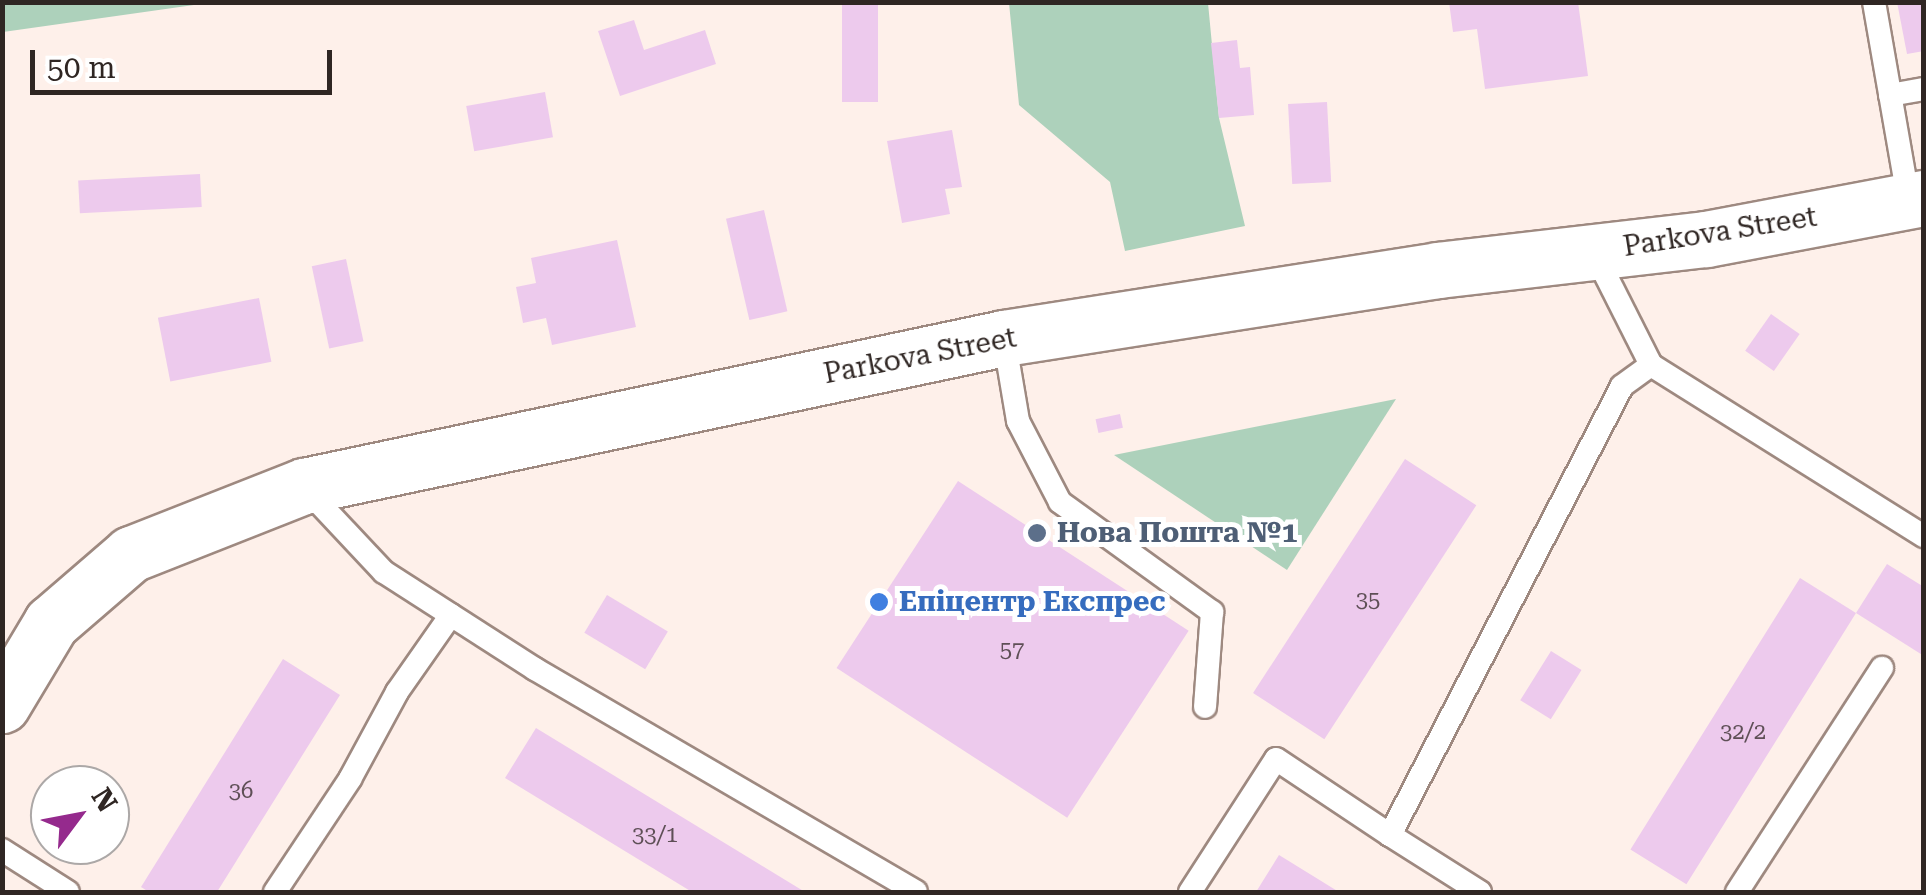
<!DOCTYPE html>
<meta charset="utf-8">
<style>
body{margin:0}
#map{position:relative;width:1926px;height:895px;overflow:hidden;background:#fef0ea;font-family:"Roboto Serif",serif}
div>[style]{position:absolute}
.green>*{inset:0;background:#add1bb}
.building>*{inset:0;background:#edcaed;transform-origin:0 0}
.roads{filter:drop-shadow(2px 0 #9e8980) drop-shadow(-2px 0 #9e8980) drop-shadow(0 2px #9e8980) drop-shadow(0 -2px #9e8980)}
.service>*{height:22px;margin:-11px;padding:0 11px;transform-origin:11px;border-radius:11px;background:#fff}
.tertiary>*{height:55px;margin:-27.5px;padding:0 27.5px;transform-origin:27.5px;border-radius:27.5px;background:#fff}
.dots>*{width:28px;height:28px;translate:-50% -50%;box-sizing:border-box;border:5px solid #fff;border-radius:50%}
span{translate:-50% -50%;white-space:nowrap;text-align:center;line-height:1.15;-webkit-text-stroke:10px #fff;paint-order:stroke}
.number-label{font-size:22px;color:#5e4f56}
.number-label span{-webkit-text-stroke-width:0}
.street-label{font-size:28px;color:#2f2623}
.service-label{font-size:28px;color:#4e5e75;font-weight:700}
.left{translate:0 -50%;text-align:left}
.shop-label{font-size:28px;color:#366cbe;font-weight:700}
.frame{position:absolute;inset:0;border:5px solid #2f2623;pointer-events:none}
.north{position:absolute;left:30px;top:765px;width:100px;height:100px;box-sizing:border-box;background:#fff;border:2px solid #aca8a7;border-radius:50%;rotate:58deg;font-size:28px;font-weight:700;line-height:40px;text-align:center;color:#2f2623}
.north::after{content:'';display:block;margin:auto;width:35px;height:45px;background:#952a8d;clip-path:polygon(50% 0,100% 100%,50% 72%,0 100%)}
.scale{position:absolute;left:30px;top:50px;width:302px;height:45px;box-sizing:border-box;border:5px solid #2f2623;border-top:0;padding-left:12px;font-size:30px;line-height:35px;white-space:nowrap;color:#2f2623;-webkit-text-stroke:8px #fff;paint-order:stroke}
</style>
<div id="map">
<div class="green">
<div style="clip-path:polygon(3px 2px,208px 2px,208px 3px,3px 32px)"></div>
<div style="clip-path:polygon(1009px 3px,1208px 3px,1219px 118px,1245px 226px,1125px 251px,1110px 182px,1019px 105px)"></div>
<div style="clip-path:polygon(1396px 399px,1287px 570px,1114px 455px)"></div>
</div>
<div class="building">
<div style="left:842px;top:2px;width:36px;height:100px"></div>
<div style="clip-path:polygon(1449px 2px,1578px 2px,1588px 76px,1485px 89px,1477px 29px,1453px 32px)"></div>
<div style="clip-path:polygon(1897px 2px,1924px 2px,1924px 51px,1907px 54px)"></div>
<div style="clip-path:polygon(634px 20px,644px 50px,705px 30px,716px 64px,620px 96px,598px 31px)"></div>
<div style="clip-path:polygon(1237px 40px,1240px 68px,1250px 67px,1254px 115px,1219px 118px,1211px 43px)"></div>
<div style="left:545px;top:92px;width:46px;height:80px;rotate:80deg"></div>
<div style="left:1327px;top:102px;width:80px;height:39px;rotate:87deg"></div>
<div style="clip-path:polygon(952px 130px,962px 187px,945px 189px,950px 214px,902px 223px,887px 141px)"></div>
<div style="left:200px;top:174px;width:33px;height:122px;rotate:87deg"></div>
<div style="left:764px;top:210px;width:104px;height:39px;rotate:77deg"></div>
<div style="clip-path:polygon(617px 240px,636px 327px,552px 345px,546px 318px,523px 323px,516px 287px,536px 283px,531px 258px)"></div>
<div style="left:346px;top:259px;width:84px;height:35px;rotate:78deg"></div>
<div style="left:259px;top:298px;width:65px;height:103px;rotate:79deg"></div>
<div style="left:1771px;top:314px;width:35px;height:45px;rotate:35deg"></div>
<div style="left:1120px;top:414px;width:14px;height:25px;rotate:78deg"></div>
<div style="left:1405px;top:459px;width:85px;height:279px;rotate:33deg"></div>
<div style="left:958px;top:481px;width:275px;height:223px;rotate:33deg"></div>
<div style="clip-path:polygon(1887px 564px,1924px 587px,1924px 656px,1856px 613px)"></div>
<div style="left:1800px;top:578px;width:66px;height:320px;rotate:32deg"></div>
<div style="left:607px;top:595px;width:71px;height:44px;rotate:31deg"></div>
<div style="left:1551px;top:651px;width:36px;height:58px;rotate:32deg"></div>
<div style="clip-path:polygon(283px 659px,340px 695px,217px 892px,149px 892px,141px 887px)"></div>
<div style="clip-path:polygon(536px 728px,805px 892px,692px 892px,505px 778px)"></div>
<div style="clip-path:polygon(1279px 855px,1339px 892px,1256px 892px)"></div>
</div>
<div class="roads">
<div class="service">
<div style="left:1874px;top:2px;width:181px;rotate:80.1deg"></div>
<div style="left:1890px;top:95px;width:35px;rotate:-10deg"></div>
<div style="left:1595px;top:254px;width:124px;rotate:63.2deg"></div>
<div style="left:1651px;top:365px;width:322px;rotate:32.1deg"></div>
<div style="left:1004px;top:338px;width:84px;rotate:80.4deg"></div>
<div style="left:1018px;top:421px;width:91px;rotate:62.6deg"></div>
<div style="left:1060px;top:502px;width:188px;rotate:35.9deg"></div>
<div style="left:1212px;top:612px;width:95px;rotate:94.2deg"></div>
<div style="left:305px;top:488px;width:115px;rotate:46.8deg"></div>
<div style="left:384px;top:572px;width:179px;rotate:32.7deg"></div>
<div style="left:535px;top:669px;width:441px;rotate:30.3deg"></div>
<div style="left:2px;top:850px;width:78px;rotate:32.5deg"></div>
<div style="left:275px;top:892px;width:136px;rotate:-56.4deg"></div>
<div style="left:350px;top:779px;width:99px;rotate:-61.6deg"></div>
<div style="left:397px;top:692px;width:94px;rotate:-55deg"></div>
<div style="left:1190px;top:892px;width:158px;rotate:-57.1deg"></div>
<div style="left:1276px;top:759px;width:137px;rotate:33.7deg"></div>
<div style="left:1480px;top:892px;width:107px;rotate:-147.7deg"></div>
<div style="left:1390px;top:835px;width:505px;rotate:-62.67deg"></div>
<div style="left:1622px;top:386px;width:36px;rotate:-36deg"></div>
<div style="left:1737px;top:892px;width:267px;rotate:-57.1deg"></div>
</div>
<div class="tertiary">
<div style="left:2px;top:705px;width:96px;rotate:-59.1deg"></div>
<div style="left:51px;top:623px;width:106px;rotate:-40.8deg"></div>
<div style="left:131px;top:554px;width:186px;rotate:-21.5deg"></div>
<div style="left:304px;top:486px;width:715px;rotate:-11.94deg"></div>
<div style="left:1004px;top:338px;width:439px;rotate:-8.9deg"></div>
<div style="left:1438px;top:270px;width:270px;rotate:-6.6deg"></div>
<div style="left:1706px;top:239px;width:222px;rotate:-10.7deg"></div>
</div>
</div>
<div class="dots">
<div style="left:1037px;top:533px;background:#5c6f8a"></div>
<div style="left:879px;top:602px;background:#3f7fe0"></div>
</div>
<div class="number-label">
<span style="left:1368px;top:600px">35</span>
<span style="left:1012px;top:650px">57</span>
<span style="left:1743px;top:732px">32/2</span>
<span style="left:241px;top:791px">36</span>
<span style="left:655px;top:835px">33/1</span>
</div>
<div class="street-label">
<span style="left:1720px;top:232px;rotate:-9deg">Parkova Street</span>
<span style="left:920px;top:356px;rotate:-11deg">Parkova Street</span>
</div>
<div class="service-label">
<span class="left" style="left:1057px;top:533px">Нова Пошта №1</span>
</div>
<div class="shop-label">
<span class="left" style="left:899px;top:602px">Епіцентр Експрес</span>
</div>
<div class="frame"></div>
<div class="north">N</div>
<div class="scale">50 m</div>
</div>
